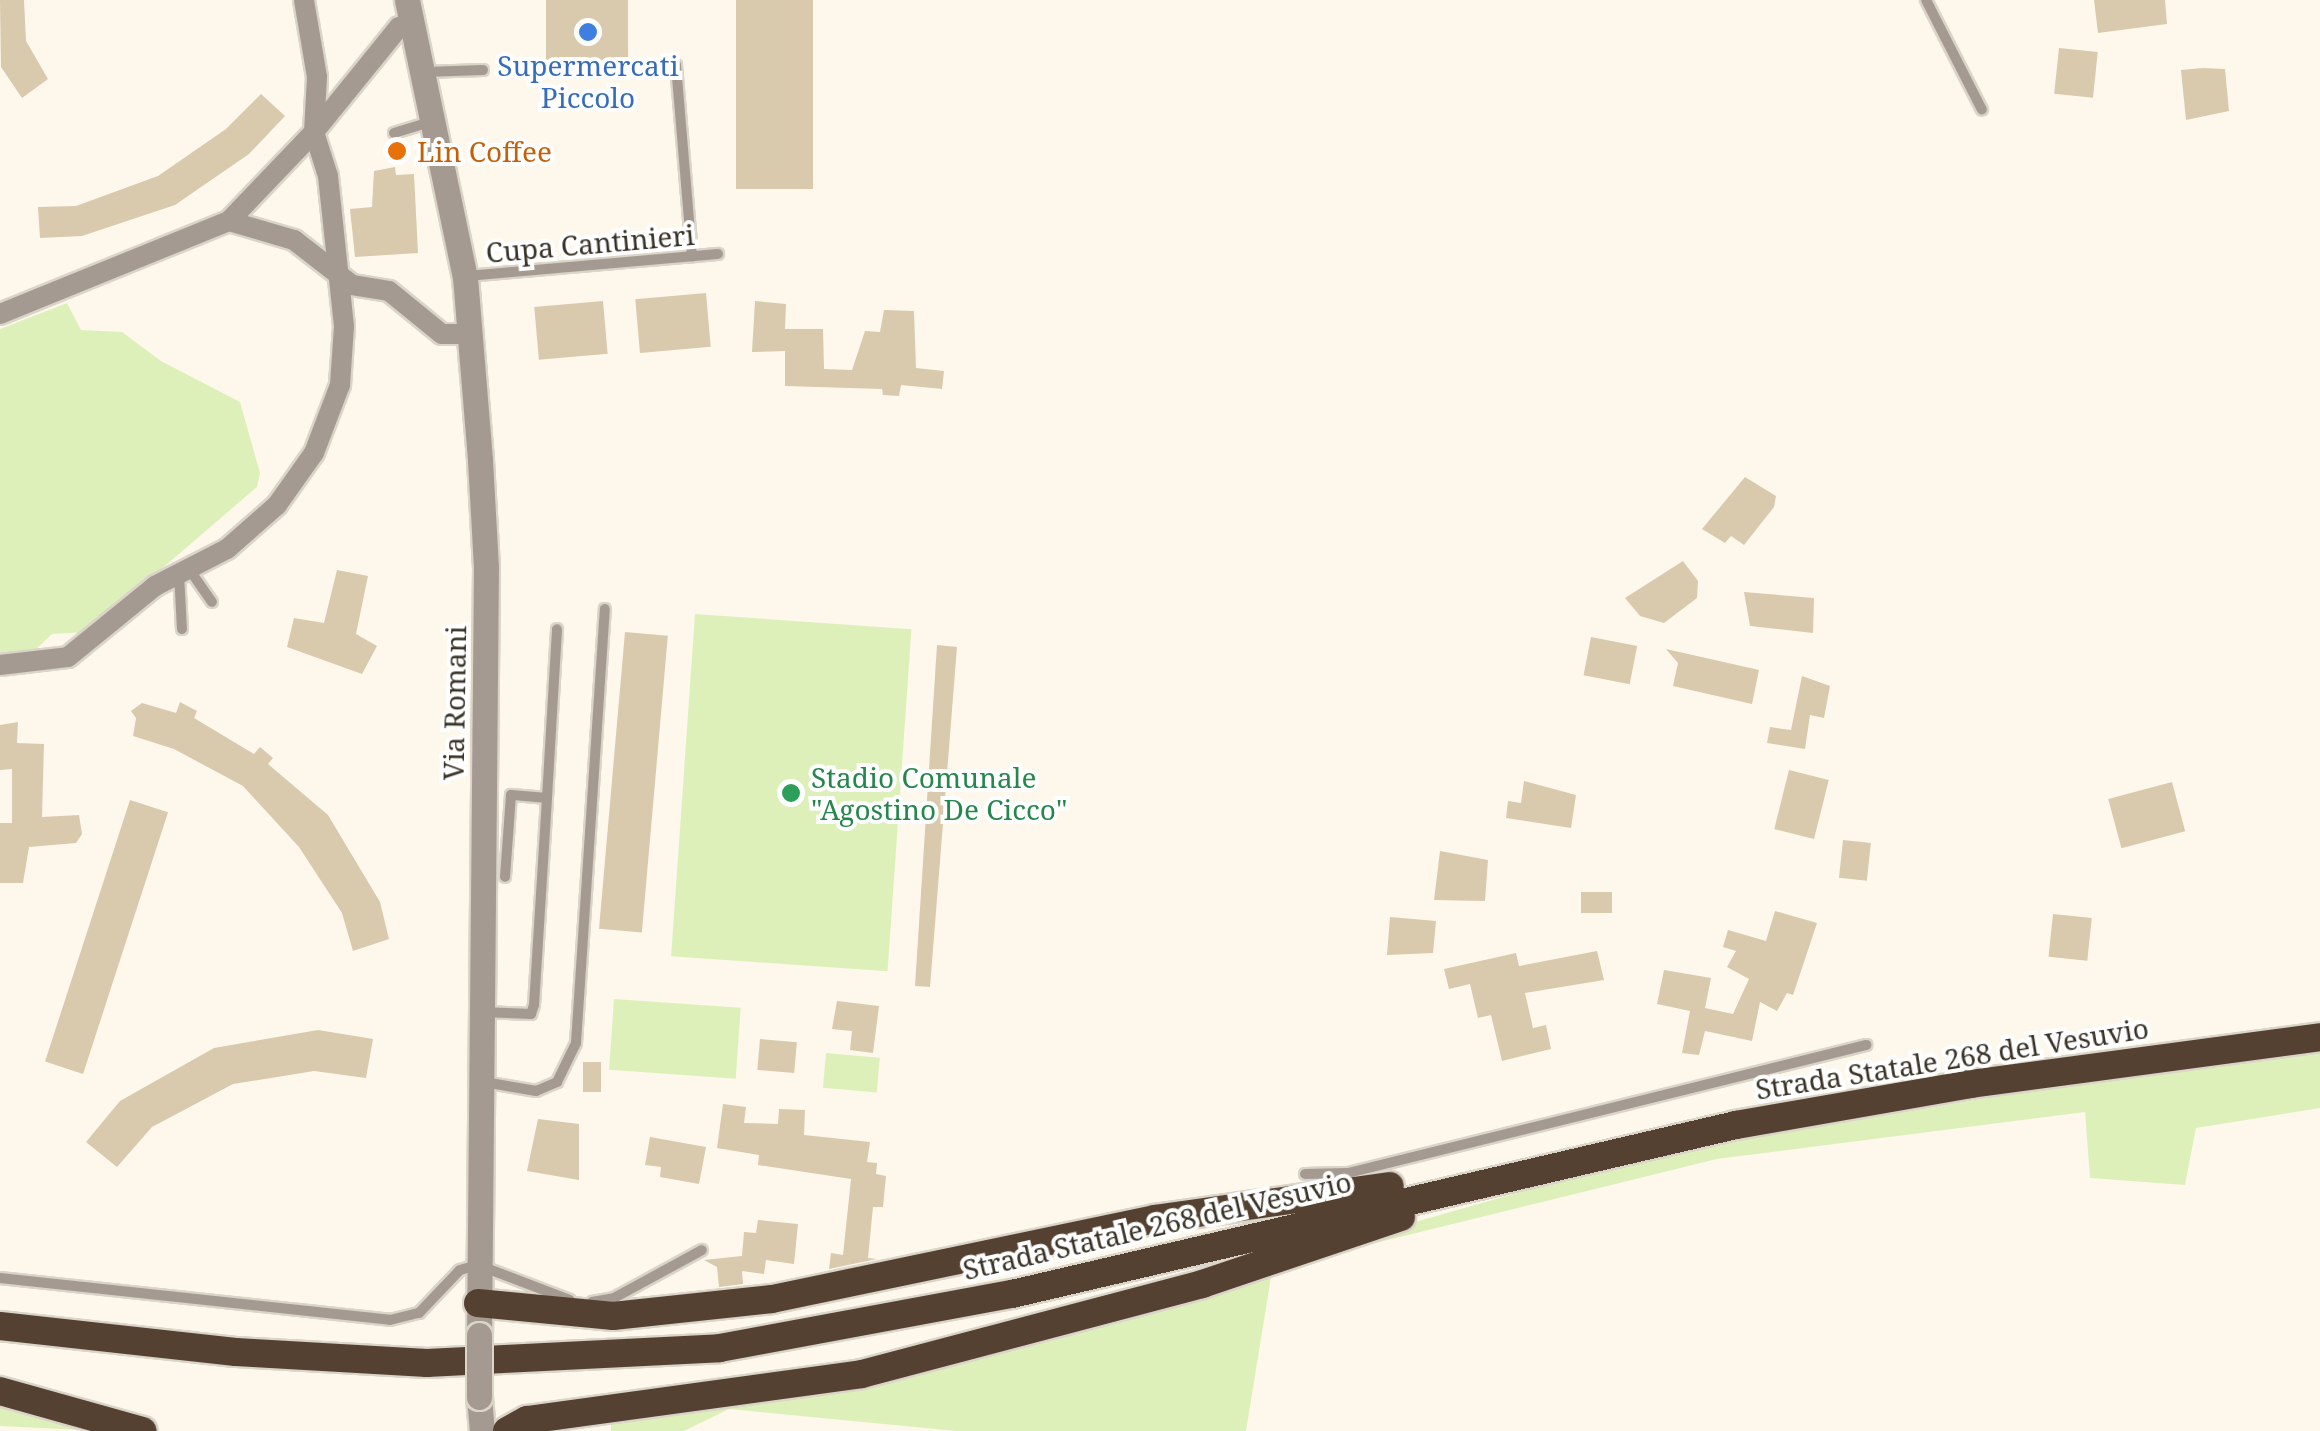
<!DOCTYPE html>
<style>
body{margin:0}
#map{position:relative;width:2320px;height:1431px;overflow:hidden;background:#fef8ec;font-family:"Noto Serif",serif}
div>[style]{position:absolute}
.green>*{inset:0;background:#def0ba;transform-origin:0 0}
.building>*{inset:0;background:#d9c9ad;transform-origin:0 0}
.roads{filter:drop-shadow(2px 0 #dad4c9) drop-shadow(-2px 0 #dad4c9) drop-shadow(0 2px #dad4c9) drop-shadow(0 -2px #dad4c9)}
.service>*{height:10px;margin:-5px;padding:0 5px;transform-origin:5px;border-radius:5px;background:#a59a91}
.minor>*{height:20px;margin:-10px;padding:0 10px;transform-origin:10px;border-radius:10px;background:#a59a91}
.tertiary>*{height:25px;margin:-12.5px;padding:0 12.5px;transform-origin:12.5px;border-radius:12.5px;background:#a59a91}
.trunk>*{height:28px;margin:-14px;padding:0 14px;transform-origin:14px;border-radius:14px;background:#554131}
.bridges{filter:drop-shadow(2px 0 #dad4c9) drop-shadow(-2px 0 #dad4c9) drop-shadow(0 2px #dad4c9) drop-shadow(0 -2px #dad4c9)}
.tertiary-bridge>*{height:25px;margin:-12.5px;padding:0 12.5px;transform-origin:12.5px;border-radius:12.5px;background:#a59a91}
.dots>*{width:28px;height:28px;translate:-50% -50%;box-sizing:border-box;border:5px solid #fff;border-radius:50%}
span{translate:-50% -50%;white-space:nowrap;text-align:center;line-height:1.15;-webkit-text-stroke:8px #fff;paint-order:stroke}
.shop-label{font-size:28px;color:#366cbe}
.food-label{font-size:28px;color:#c56008}
.left{translate:0 -50%;text-align:left}
.street-label{font-size:28px;color:#383227}
.leisure-label{font-size:28px;color:#27864d}
</style>
<div id="map">
<div class="green">
<div style="clip-path:polygon(67px 303px,81px 330px,122px 332px,161px 361px,240px 402px,260px 473px,257px 487px,88px 632px,52px 634px,30px 655px,0 656px,0 329px)"></div>
<div style="left:695px;top:614px;width:217px;height:343px;rotate:4deg"></div>
<div style="left:614px;top:999px;width:127px;height:71px;rotate:4deg"></div>
<div style="clip-path:polygon(2320px 1051px,2320px 1108px,2196px 1128px,2185px 1185px,2090px 1178px,2085px 1112px,1717px 1159px,1290px 1264px,1293px 1257px,1593px 1171px,1741px 1140px,2093px 1080px)"></div>
<div style="left:826px;top:1053px;width:54px;height:35px;rotate:5deg"></div>
<div style="clip-path:polygon(1272px 1271px,1246px 1431px,956px 1431px,729px 1409px,684px 1431px,611px 1431px,611px 1420px)"></div>
<div style="clip-path:polygon(0 1405px,35px 1412px,102px 1431px,0 1426px)"></div>
</div>
<div class="building">
<div style="clip-path:polygon(0 0,24px 0,26px 41px,48px 79px,22px 98px,1px 67px)"></div>
<div style="left:546px;top:0;width:82px;height:68px"></div>
<div style="left:736px;top:0;width:77px;height:189px"></div>
<div style="clip-path:polygon(2094px 0,2165px 0,2167px 24px,2098px 33px)"></div>
<div style="left:2059px;top:48px;width:39px;height:46px;rotate:6deg"></div>
<div style="clip-path:polygon(2203px 68px,2225px 69px,2229px 111px,2186px 120px,2181px 70px)"></div>
<div style="clip-path:polygon(261px 94px,285px 116px,249px 154px,175px 205px,82px 236px,40px 238px,38px 207px,76px 206px,158px 176px,226px 129px)"></div>
<div style="clip-path:polygon(395px 167px,396px 175px,414px 174px,418px 253px,355px 257px,350px 209px,372px 207px,374px 171px)"></div>
<div style="left:706px;top:293px;width:54px;height:71px;rotate:85deg"></div>
<div style="left:603px;top:301px;width:53px;height:69px;rotate:85deg"></div>
<div style="clip-path:polygon(755px 301px,786px 304px,785px 329px,823px 329px,824px 369px,852px 370px,865px 331px,880px 332px,884px 310px,914px 311px,916px 368px,944px 371px,942px 389px,901px 385px,899px 396px,883px 395px,882px 389px,785px 386px,785px 351px,752px 352px)"></div>
<div style="clip-path:polygon(1745px 477px,1776px 496px,1774px 507px,1744px 545px,1731px 536px,1725px 543px,1702px 529px)"></div>
<div style="clip-path:polygon(1683px 561px,1698px 581px,1697px 598px,1664px 623px,1640px 616px,1625px 598px)"></div>
<div style="clip-path:polygon(337px 570px,368px 576px,356px 634px,377px 646px,362px 674px,287px 647px,294px 618px,324px 623px)"></div>
<div style="clip-path:polygon(1744px 592px,1814px 598px,1813px 633px,1750px 626px)"></div>
<div style="left:625px;top:632px;width:43px;height:298px;rotate:5deg"></div>
<div style="left:1591px;top:637px;width:47px;height:39px;rotate:11deg"></div>
<div style="clip-path:polygon(937px 645px,957px 647px,930px 987px,915px 986px)"></div>
<div style="clip-path:polygon(1666px 649px,1759px 670px,1752px 704px,1673px 686px,1678px 663px)"></div>
<div style="clip-path:polygon(1802px 676px,1830px 686px,1824px 718px,1810px 715px,1805px 749px,1767px 743px,1770px 727px,1791px 730px)"></div>
<div style="clip-path:polygon(180px 702px,197px 711px,194px 718px,254px 754px,260px 747px,273px 758px,268px 764px,328px 815px,380px 902px,389px 939px,353px 951px,342px 913px,299px 847px,243px 786px,174px 749px,133px 736px,136px 718px,131px 711px,142px 703px,176px 713px)"></div>
<div style="clip-path:polygon(18px 722px,17px 743px,44px 744px,42px 817px,79px 815px,82px 834px,76px 843px,29px 847px,23px 883px,0 883px,0 823px,12px 823px,12px 769px,0 770px,0 725px)"></div>
<div style="left:1789px;top:770px;width:41px;height:61px;rotate:14deg"></div>
<div style="clip-path:polygon(1524px 781px,1576px 795px,1571px 828px,1506px 818px,1508px 801px,1521px 803px)"></div>
<div style="left:2172px;top:782px;width:51px;height:66px;rotate:75deg"></div>
<div style="left:130px;top:800px;width:40px;height:275px;rotate:18deg"></div>
<div style="left:1843px;top:840px;width:28px;height:38px;rotate:6deg"></div>
<div style="clip-path:polygon(1440px 851px,1488px 860px,1485px 901px,1434px 900px)"></div>
<div style="left:1581px;top:892px;width:31px;height:21px"></div>
<div style="clip-path:polygon(1775px 911px,1817px 923px,1793px 995px,1787px 993px,1777px 1011px,1760px 1002px,1752px 1041px,1705px 1031px,1699px 1055px,1682px 1053px,1690px 1011px,1657px 1004px,1664px 970px,1711px 978px,1705px 1008px,1733px 1014px,1749px 979px,1727px 967px,1736px 951px,1723px 947px,1728px 930px,1766px 941px)"></div>
<div style="left:2053px;top:914px;width:39px;height:43px;rotate:6deg"></div>
<div style="clip-path:polygon(1390px 917px,1436px 921px,1433px 953px,1387px 955px)"></div>
<div style="clip-path:polygon(1597px 951px,1604px 980px,1525px 993px,1533px 1028px,1546px 1025px,1551px 1049px,1502px 1061px,1491px 1015px,1478px 1018px,1470px 984px,1449px 989px,1444px 969px,1516px 953px,1519px 966px)"></div>
<div style="clip-path:polygon(837px 1001px,879px 1006px,873px 1053px,850px 1050px,852px 1031px,832px 1029px)"></div>
<div style="clip-path:polygon(318px 1030px,373px 1039px,366px 1078px,314px 1071px,233px 1084px,152px 1127px,117px 1167px,86px 1142px,120px 1101px,214px 1048px)"></div>
<div style="left:760px;top:1039px;width:37px;height:31px;rotate:5deg"></div>
<div style="left:583px;top:1062px;width:18px;height:30px"></div>
<div style="clip-path:polygon(723px 1104px,746px 1107px,744px 1123px,778px 1124px,779px 1109px,805px 1110px,804px 1135px,870px 1142px,867px 1162px,877px 1163px,876px 1174px,886px 1176px,883px 1207px,873px 1207px,868px 1258px,877px 1259px,829px 1269px,831px 1253px,843px 1255px,851px 1179px,758px 1165px,759px 1155px,717px 1148px)"></div>
<div style="clip-path:polygon(538px 1119px,579px 1124px,579px 1180px,527px 1171px)"></div>
<div style="clip-path:polygon(650px 1137px,706px 1147px,699px 1184px,660px 1177px,661px 1167px,645px 1165px)"></div>
<div style="clip-path:polygon(758px 1220px,798px 1224px,794px 1264px,766px 1260px,764px 1274px,742px 1271px,743px 1284px,719px 1287px,717px 1267px,704px 1260px,742px 1256px,744px 1232px,756px 1233px)"></div>
</div>
<div class="roads">
<div class="service">
<div style="left:1926px;top:0;width:123px;rotate:63deg"></div>
<div style="left:676px;top:65px;width:192px;rotate:85.2deg"></div>
<div style="left:425px;top:72px;width:58px;rotate:-2deg"></div>
<div style="left:394px;top:133px;width:41px;rotate:-17.1deg"></div>
<div style="left:466px;top:276px;width:253px;rotate:-5deg"></div>
<div style="left:189px;top:569px;width:40px;rotate:55.1deg"></div>
<div style="left:179px;top:574px;width:55px;rotate:86.9deg"></div>
<div style="left:547px;top:798px;width:169px;rotate:-86.6deg"></div>
<div style="left:483px;top:1012px;width:48px;rotate:2.4deg"></div>
<div style="left:531px;top:1014px;width:9px;rotate:-72deg"></div>
<div style="left:534px;top:1005px;width:207px;rotate:-86.4deg"></div>
<div style="left:547px;top:798px;width:36px;rotate:-175deg"></div>
<div style="left:511px;top:795px;width:82px;rotate:94.2deg"></div>
<div style="left:484px;top:1082px;width:53px;rotate:9.8deg"></div>
<div style="left:536px;top:1091px;width:23px;rotate:-23deg"></div>
<div style="left:557px;top:1082px;width:43px;rotate:-64deg"></div>
<div style="left:576px;top:1043px;width:435px;rotate:-86.2deg"></div>
<div style="left:1305px;top:1174px;width:43px;rotate:-1.3deg"></div>
<div style="left:1348px;top:1173px;width:534px;rotate:-13.88deg"></div>
<div style="left:0;top:1278px;width:392px;rotate:6.1deg"></div>
<div style="left:390px;top:1320px;width:30px;rotate:-14deg"></div>
<div style="left:419px;top:1313px;width:59px;rotate:-46.4deg"></div>
<div style="left:460px;top:1270px;width:19px;rotate:-16deg"></div>
<div style="left:478px;top:1265px;width:98px;rotate:20.8deg"></div>
<div style="left:592px;top:1302px;width:22px;rotate:-10deg"></div>
<div style="left:614px;top:1298px;width:100px;rotate:-28.6deg"></div>
</div>
<div class="minor">
<div style="left:229px;top:221px;width:68px;rotate:16.3deg"></div>
<div style="left:294px;top:240px;width:73px;rotate:37.8deg"></div>
<div style="left:352px;top:285px;width:37px;rotate:9deg"></div>
<div style="left:389px;top:291px;width:68px;rotate:39.1deg"></div>
<div style="left:442px;top:334px;width:29px"></div>
<div style="left:0;top:314px;width:247px;rotate:-22.1deg"></div>
<div style="left:229px;top:221px;width:123px;rotate:-46.3deg"></div>
<div style="left:314px;top:132px;width:135px;rotate:-51deg"></div>
<div style="left:399px;top:27px;width:13px;rotate:-13deg"></div>
<div style="left:0;top:665px;width:68px;rotate:-6.7deg"></div>
<div style="left:68px;top:657px;width:112px;rotate:-39.2deg"></div>
<div style="left:155px;top:586px;width:81px;rotate:-27.2deg"></div>
<div style="left:227px;top:549px;width:67px;rotate:-41.3deg"></div>
<div style="left:277px;top:505px;width:64px;rotate:-54.6deg"></div>
<div style="left:314px;top:453px;width:73px;rotate:-69.1deg"></div>
<div style="left:340px;top:385px;width:59px;rotate:-86.1deg"></div>
<div style="left:344px;top:326px;width:151px;rotate:-96.1deg"></div>
<div style="left:328px;top:176px;width:46px;rotate:-107.7deg"></div>
<div style="left:314px;top:132px;width:55px;rotate:-86.9deg"></div>
<div style="left:317px;top:77px;width:78px;rotate:-99.6deg"></div>
</div>
<div class="tertiary">
<div style="left:407px;top:0;width:283px;rotate:78.2deg"></div>
<div style="left:465px;top:277px;width:184px;rotate:85.3deg"></div>
<div style="left:480px;top:460px;width:107px;rotate:86.8deg"></div>
<div style="left:486px;top:567px;width:768px;rotate:90.52deg"></div>
<div style="left:479px;top:1397px;width:34px;rotate:85deg"></div>
</div>
<div class="trunk">
<div style="left:478px;top:1303px;width:136px;rotate:5.5deg"></div>
<div style="left:613px;top:1316px;width:160px;rotate:-6.1deg"></div>
<div style="left:772px;top:1299px;width:391px;rotate:-11.8deg"></div>
<div style="left:1155px;top:1219px;width:237px;rotate:-8deg"></div>
<div style="left:0;top:1326px;width:237px;rotate:6.3deg"></div>
<div style="left:236px;top:1352px;width:191px;rotate:3.3deg"></div>
<div style="left:427px;top:1363px;width:293px;rotate:-2.9deg"></div>
<div style="left:720px;top:1348px;width:297px;rotate:-10.5deg"></div>
<div style="left:1012px;top:1294px;width:743px;rotate:-13.14deg"></div>
<div style="left:1736px;top:1125px;width:238px;rotate:-9.9deg"></div>
<div style="left:1970px;top:1084px;width:353px;rotate:-7.6deg"></div>
<div style="left:0;top:1391px;width:148px;rotate:15.7deg"></div>
<div style="left:507px;top:1431px;width:23px;rotate:-29deg"></div>
<div style="left:527px;top:1420px;width:338px;rotate:-7.8deg"></div>
<div style="left:862px;top:1374px;width:352px;rotate:-14.8deg"></div>
<div style="left:1202px;top:1284px;width:210px;rotate:-18.6deg"></div>
</div>
</div>
<div class="bridges">
<div class="tertiary-bridge">
<div style="left:479px;top:1335px;width:62px;rotate:90deg"></div>
</div>
</div>
<div class="dots">
<div style="left:588px;top:32px;background:#3f7fe0"></div>
<div style="left:397px;top:151px;background:#e8710a"></div>
<div style="left:791px;top:793px;background:#2e9e5b"></div>
</div>
<div class="shop-label">
<span style="left:588px;top:81px">Supermercati<br>Piccolo</span>
</div>
<div class="food-label">
<span class="left" style="left:417px;top:151px">Lin Coffee</span>
</div>
<div class="street-label">
<span style="left:590px;top:243px;rotate:-5deg">Cupa Cantinieri</span>
<span style="left:454px;top:703px;rotate:-89deg">Via Romani</span>
<span style="left:1952px;top:1058px;rotate:-9deg">Strada Statale 268 del Vesuvio</span>
<span style="left:1157px;top:1225px;rotate:-13deg">Strada Statale 268 del Vesuvio</span>
</div>
<div class="leisure-label">
<span class="left" style="left:811px;top:793px">Stadio Comunale<br>"Agostino De Cicco"</span>
</div>
</div>
